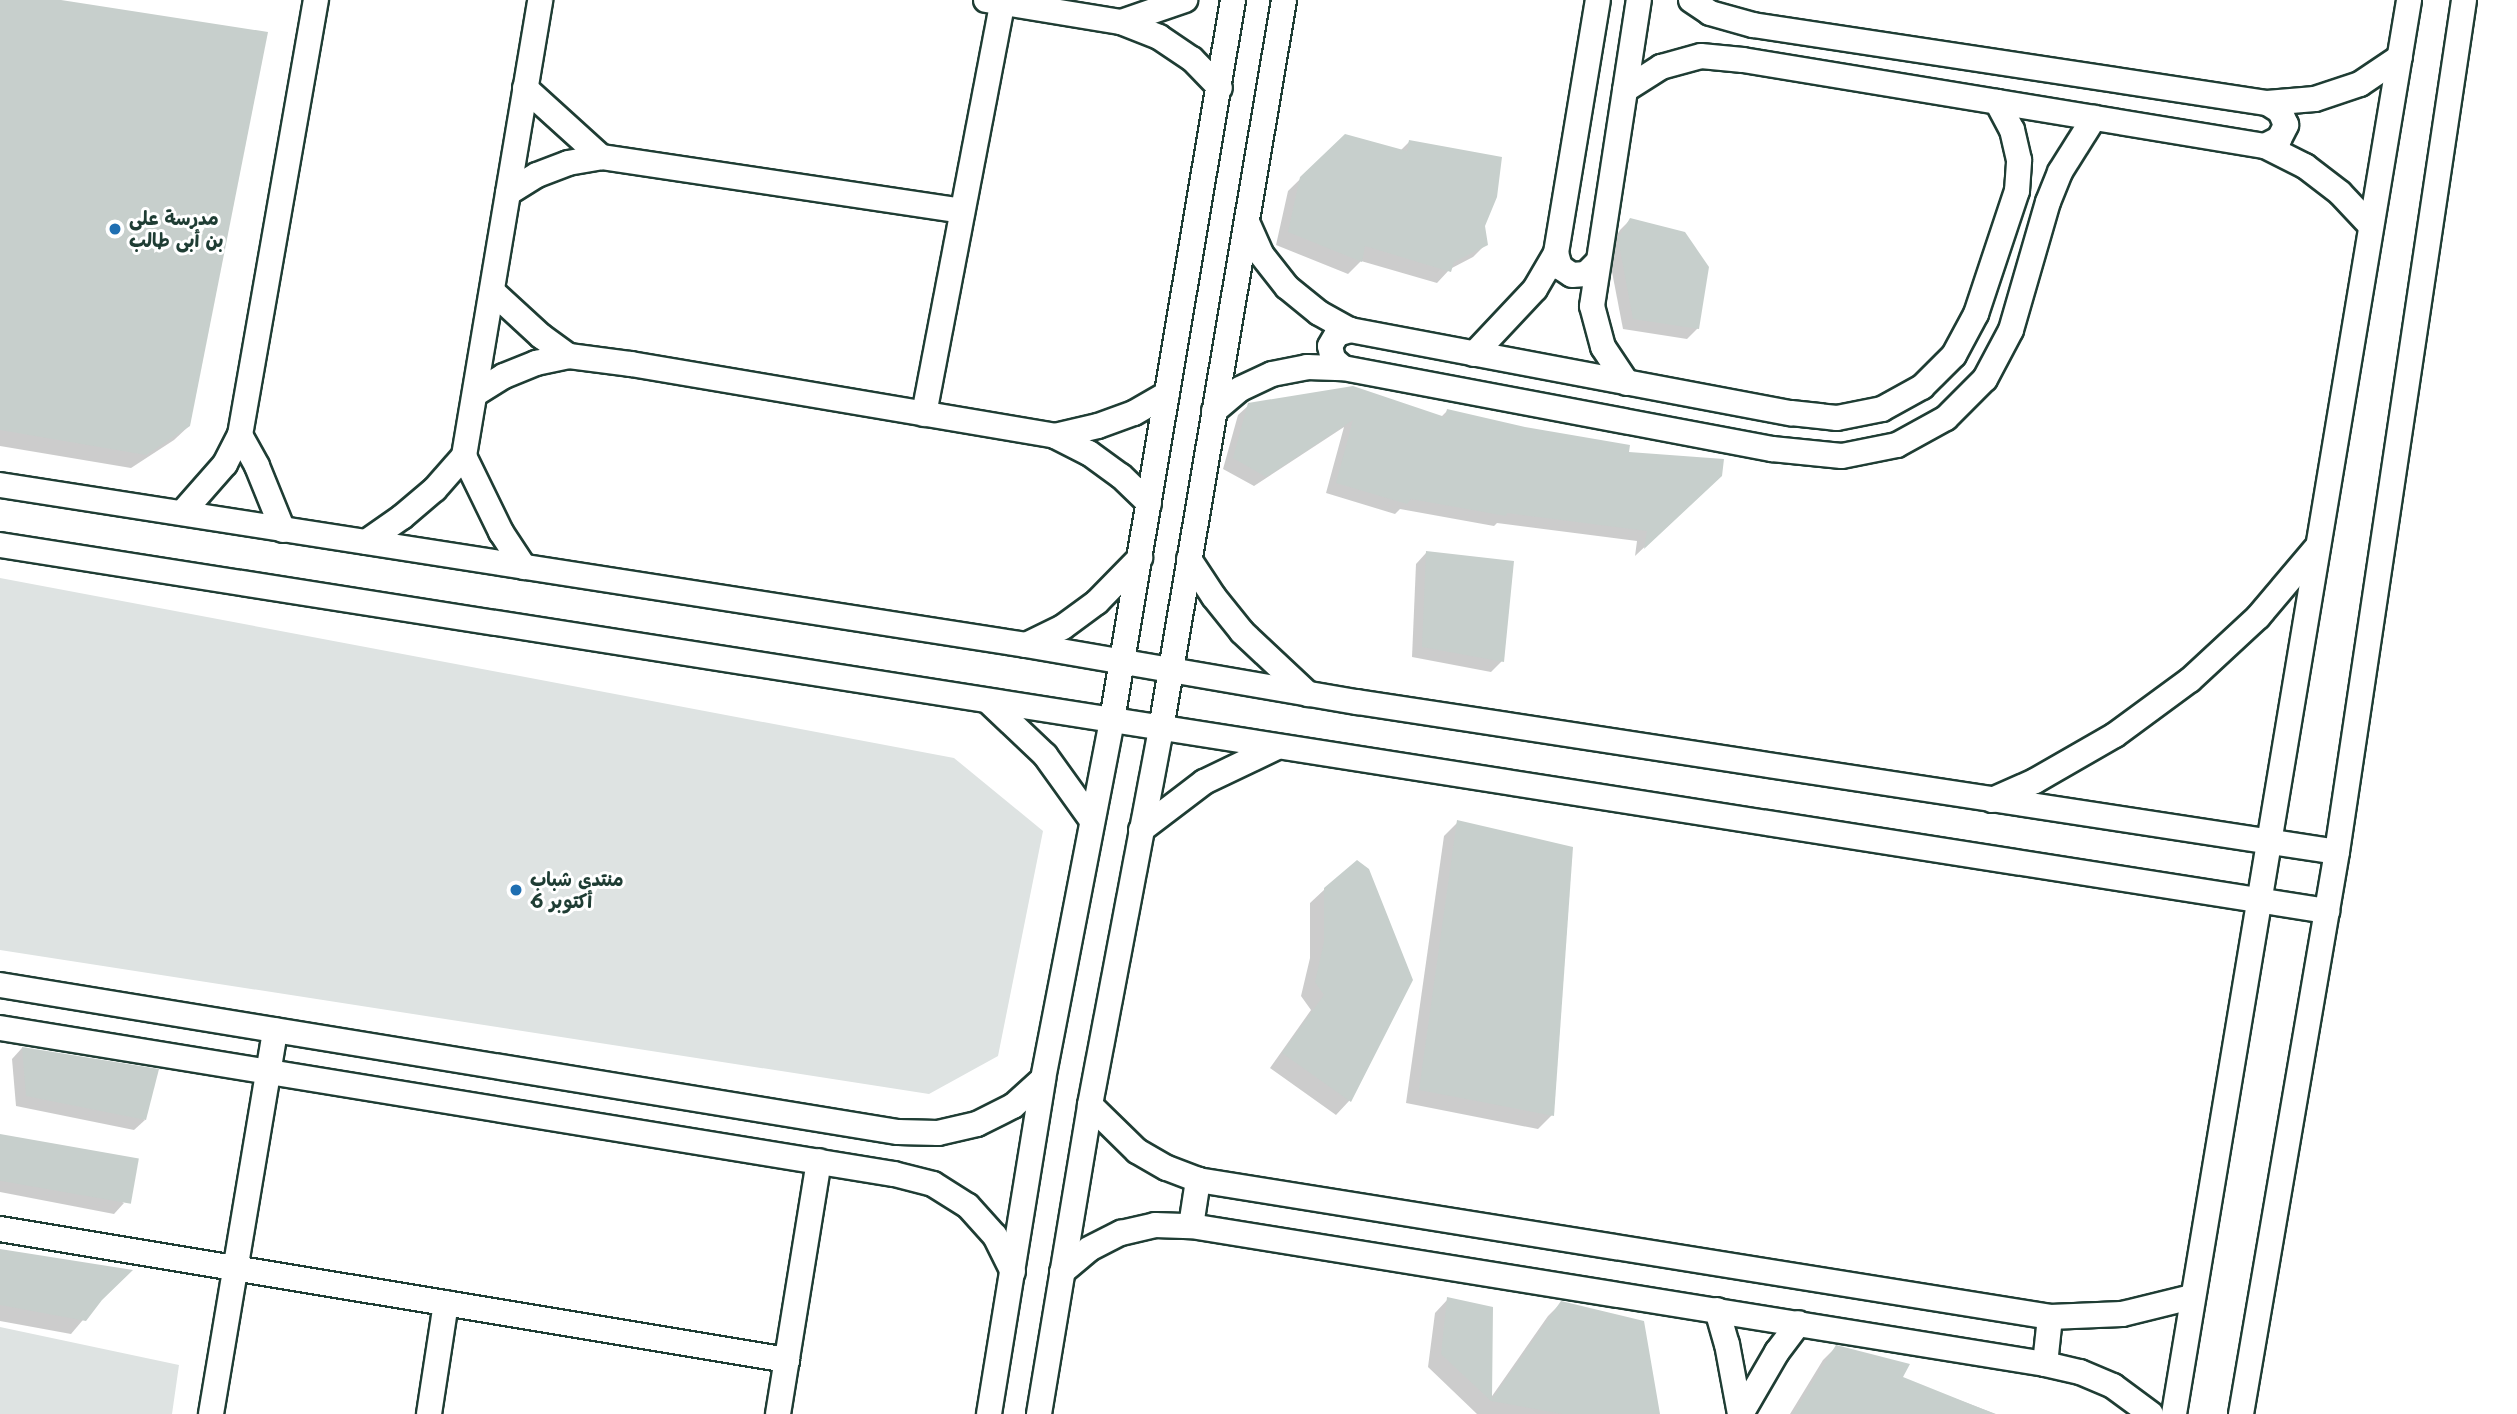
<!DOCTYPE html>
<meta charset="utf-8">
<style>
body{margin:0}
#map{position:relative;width:2517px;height:1414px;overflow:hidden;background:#fff;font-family:"Playpen Sans","Playpen Sans Arabic",sans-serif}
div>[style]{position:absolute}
.green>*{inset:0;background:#dee3e2}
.shadow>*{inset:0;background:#0003}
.building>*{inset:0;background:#c7cfcc;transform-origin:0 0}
.roads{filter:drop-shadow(2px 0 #1f3d34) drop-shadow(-2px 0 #1f3d34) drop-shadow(0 2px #1f3d34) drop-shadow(0 -2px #1f3d34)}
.minor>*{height:24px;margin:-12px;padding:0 12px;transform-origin:12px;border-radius:12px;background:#fff}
.dots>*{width:19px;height:19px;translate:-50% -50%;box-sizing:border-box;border:4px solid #fff;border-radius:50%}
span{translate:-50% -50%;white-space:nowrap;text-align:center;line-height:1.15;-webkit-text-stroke:6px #fff;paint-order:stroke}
.poi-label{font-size:19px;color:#1f3d34;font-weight:700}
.left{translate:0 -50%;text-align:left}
</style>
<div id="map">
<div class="green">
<div style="clip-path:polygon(0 578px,954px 758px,1043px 831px,998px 1056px,929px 1094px,0 950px)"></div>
<div style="clip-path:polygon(0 1327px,179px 1365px,172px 1414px,0 1414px)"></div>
</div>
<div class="shadow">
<div style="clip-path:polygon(0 0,49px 0,189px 426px,174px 440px,131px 468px,0 446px)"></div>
<div style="clip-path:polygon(1345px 135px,1400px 151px,1409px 142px,1483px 226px,1486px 244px,1473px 257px,1450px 269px,1437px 283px,1361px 261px,1348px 274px,1276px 245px,1288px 191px)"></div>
<div style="clip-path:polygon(1630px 220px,1698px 328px,1687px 339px,1623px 329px,1608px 251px,1620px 230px)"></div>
<div style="clip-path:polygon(1249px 405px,1441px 417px,1447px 411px,1627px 453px,1709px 486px,1635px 556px,1637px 541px,1497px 523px,1494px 526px,1400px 509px,1395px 514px,1326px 493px,1344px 427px,1254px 486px,1223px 469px,1238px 415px)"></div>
<div style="clip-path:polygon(1426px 553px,1502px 661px,1491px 672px,1412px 657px,1416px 564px)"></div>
<div style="clip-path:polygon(1458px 822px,1552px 1115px,1538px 1129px,1406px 1103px,1444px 836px)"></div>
<div style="clip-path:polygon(1325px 889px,1411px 980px,1349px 1101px,1336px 1115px,1270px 1068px,1311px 1010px,1301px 996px,1310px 958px,1310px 903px)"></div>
<div style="clip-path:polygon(22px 1048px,145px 1120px,134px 1130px,16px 1106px,12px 1059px)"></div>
<div style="clip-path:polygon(0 1136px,124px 1203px,114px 1214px,0 1192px)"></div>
<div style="clip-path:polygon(0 1251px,99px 1301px,71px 1334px,0 1321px)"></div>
<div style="clip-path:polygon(1448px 1299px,1490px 1399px,1548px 1316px,1561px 1303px,1658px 1414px,1477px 1414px,1428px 1367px,1435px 1313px)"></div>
<div style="clip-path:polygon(1836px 1347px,1901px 1378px,1996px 1414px,1790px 1414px,1823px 1360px)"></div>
</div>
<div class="building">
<div style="clip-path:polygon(0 0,61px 0,268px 32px,190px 426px,146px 455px,0 430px)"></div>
<div style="clip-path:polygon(1345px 134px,1407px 151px,1409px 140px,1502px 157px,1497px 197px,1485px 226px,1488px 245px,1454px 262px,1451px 272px,1365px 246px,1362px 262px,1288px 232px,1300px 177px)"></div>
<div style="clip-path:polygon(1630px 218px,1685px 232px,1709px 267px,1699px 329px,1633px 319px,1618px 239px)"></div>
<div style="clip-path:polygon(1353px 386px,1445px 417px,1447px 409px,1525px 427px,1630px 445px,1629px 452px,1724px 459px,1722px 476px,1644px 549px,1647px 531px,1507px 513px,1506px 516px,1411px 499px,1407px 504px,1336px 483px,1353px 420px,1266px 477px,1233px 458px,1248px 403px)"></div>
<div style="clip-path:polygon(1426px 551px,1514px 561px,1504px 662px,1422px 647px)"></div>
<div style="clip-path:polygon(1457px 820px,1573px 847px,1554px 1116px,1419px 1090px)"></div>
<div style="clip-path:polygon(1357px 860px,1369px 869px,1413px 980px,1351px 1102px,1282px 1053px,1324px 995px,1315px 982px,1324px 942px,1324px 888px)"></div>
<div style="clip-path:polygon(22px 1047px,159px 1069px,146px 1120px,26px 1096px)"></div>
<div style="left:0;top:1134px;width:141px;height:46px;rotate:10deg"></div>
<div style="clip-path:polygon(0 1249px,133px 1270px,102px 1300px,86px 1321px,0 1305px)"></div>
<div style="clip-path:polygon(1447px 1297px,1493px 1307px,1492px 1399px,1561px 1301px,1644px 1321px,1660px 1414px,1563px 1414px,1491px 1401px,1441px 1354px)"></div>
<div style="clip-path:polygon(1836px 1345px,1910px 1364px,1903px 1377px,1995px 1414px,1793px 1414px)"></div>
</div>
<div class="roads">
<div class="minor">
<div style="left:986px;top:0;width:137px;rotate:9.3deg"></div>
<div style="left:1121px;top:22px;width:41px;rotate:21.5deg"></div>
<div style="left:1159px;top:37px;width:40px;rotate:34deg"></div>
<div style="left:1192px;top:59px;width:40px;rotate:46deg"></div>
<div style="left:1691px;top:0;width:23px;rotate:34deg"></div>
<div style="left:1710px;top:13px;width:45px;rotate:15.6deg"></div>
<div style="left:1753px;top:25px;width:520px;rotate:8.63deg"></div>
<div style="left:2267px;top:103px;width:48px;rotate:-4.8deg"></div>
<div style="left:2315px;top:99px;width:47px;rotate:-18.4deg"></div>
<div style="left:2360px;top:84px;width:48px;rotate:-34deg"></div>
<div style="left:1121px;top:22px;width:68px;rotate:-19deg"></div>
<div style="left:525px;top:88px;width:103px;rotate:42.2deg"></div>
<div style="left:1625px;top:90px;width:43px;rotate:-32.6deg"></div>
<div style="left:1661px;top:67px;width:41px;rotate:-15.4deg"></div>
<div style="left:1701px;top:56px;width:42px;rotate:5.4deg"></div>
<div style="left:1743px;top:60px;width:529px;rotate:9.36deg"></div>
<div style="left:2265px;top:146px;width:45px;rotate:26.6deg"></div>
<div style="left:2305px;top:166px;width:44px;rotate:37.6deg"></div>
<div style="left:2340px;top:193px;width:45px;rotate:46.8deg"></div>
<div style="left:2265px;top:146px;width:16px;rotate:-27deg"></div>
<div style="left:2279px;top:139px;width:16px;rotate:-63deg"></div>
<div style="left:2286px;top:125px;width:15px;rotate:-113deg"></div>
<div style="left:2280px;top:111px;width:15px;rotate:-148deg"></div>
<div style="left:508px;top:193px;width:34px;rotate:-32deg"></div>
<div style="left:537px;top:175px;width:33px;rotate:-21deg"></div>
<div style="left:568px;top:163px;width:34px;rotate:-10deg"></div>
<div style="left:601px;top:157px;width:365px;rotate:8.5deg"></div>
<div style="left:1247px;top:222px;width:35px;rotate:66deg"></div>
<div style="left:1261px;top:254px;width:42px;rotate:51.8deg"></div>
<div style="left:1287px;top:287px;width:41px;rotate:39.1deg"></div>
<div style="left:1319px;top:313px;width:35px;rotate:29deg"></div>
<div style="left:1350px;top:330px;width:449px;rotate:10.7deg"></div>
<div style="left:1791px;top:413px;width:46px;rotate:6.2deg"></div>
<div style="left:1837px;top:418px;width:46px;rotate:-11.3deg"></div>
<div style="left:1882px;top:409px;width:46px;rotate:-28.8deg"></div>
<div style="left:1922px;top:387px;width:45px;rotate:-45deg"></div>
<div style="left:1954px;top:355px;width:47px;rotate:-61.8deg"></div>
<div style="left:1976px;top:314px;width:130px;rotate:-71.6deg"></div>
<div style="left:2017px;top:191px;width:31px;rotate:-86deg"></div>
<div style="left:2019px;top:160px;width:31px;rotate:-103deg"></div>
<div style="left:2012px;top:130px;width:32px;rotate:-118deg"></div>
<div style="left:1556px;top:253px;width:15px;rotate:74deg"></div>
<div style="left:1560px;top:267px;width:14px;rotate:34deg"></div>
<div style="left:1572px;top:275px;width:14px;rotate:-4deg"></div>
<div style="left:1586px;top:274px;width:14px;rotate:-45deg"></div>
<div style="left:492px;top:291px;width:67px;rotate:42.6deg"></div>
<div style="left:541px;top:336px;width:34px;rotate:36deg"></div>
<div style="left:1474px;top:354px;width:89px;rotate:-46.8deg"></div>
<div style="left:1535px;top:289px;width:42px;rotate:-59.7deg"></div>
<div style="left:1556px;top:253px;width:256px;rotate:-80.6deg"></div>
<div style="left:1343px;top:368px;width:13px;rotate:-138deg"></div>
<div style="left:1333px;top:359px;width:13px;rotate:-103deg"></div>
<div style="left:1330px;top:346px;width:14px;rotate:-60deg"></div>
<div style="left:1337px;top:334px;width:14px;rotate:-17deg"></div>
<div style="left:1627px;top:383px;width:43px;rotate:-123.7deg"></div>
<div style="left:1603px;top:347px;width:42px;rotate:-105deg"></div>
<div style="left:1592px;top:306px;width:310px;rotate:-81.3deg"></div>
<div style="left:475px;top:394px;width:34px;rotate:-32deg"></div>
<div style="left:504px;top:376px;width:35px;rotate:-22deg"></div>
<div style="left:536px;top:363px;width:34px;rotate:-12deg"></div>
<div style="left:569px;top:356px;width:63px;rotate:7.4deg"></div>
<div style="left:631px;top:364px;width:430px;rotate:9.6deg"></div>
<div style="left:1055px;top:436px;width:38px;rotate:27deg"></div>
<div style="left:1089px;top:453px;width:39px;rotate:36deg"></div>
<div style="left:1121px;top:476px;width:39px;rotate:44deg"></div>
<div style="left:1214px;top:411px;width:34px;rotate:-40deg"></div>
<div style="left:1240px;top:389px;width:35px;rotate:-25deg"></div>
<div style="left:1272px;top:374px;width:36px;rotate:-11deg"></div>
<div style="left:1307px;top:367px;width:36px;rotate:2deg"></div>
<div style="left:1343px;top:368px;width:437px;rotate:10.7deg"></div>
<div style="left:1772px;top:449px;width:70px;rotate:5.7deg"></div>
<div style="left:1842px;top:456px;width:56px;rotate:-11.3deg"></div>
<div style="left:1897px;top:445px;width:56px;rotate:-28.9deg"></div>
<div style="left:1946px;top:418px;width:55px;rotate:-45deg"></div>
<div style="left:1985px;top:379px;width:55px;rotate:-62deg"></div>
<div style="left:2011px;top:330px;width:133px;rotate:-73.9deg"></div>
<div style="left:2048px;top:202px;width:32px;rotate:-68deg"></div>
<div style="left:2060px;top:172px;width:64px;rotate:-57.8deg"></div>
<div style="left:924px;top:414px;width:421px;rotate:-79.2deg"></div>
<div style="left:240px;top:435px;width:35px;rotate:61deg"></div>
<div style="left:257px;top:466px;width:69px;rotate:67.9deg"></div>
<div style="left:1055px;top:436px;width:44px;rotate:-13.1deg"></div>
<div style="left:1098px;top:426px;width:38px;rotate:-20deg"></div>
<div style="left:1134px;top:413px;width:38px;rotate:-30deg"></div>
<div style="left:464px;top:456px;width:85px;rotate:64deg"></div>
<div style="left:501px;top:532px;width:42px;rotate:56.7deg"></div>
<div style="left:0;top:485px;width:1038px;rotate:8.86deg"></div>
<div style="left:1026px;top:645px;width:336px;rotate:9.8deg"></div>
<div style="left:1357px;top:702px;width:991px;rotate:8.7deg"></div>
<div style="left:182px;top:513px;width:65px;rotate:-48.7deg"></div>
<div style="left:225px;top:464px;width:33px;rotate:-63deg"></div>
<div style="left:240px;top:435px;width:442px;rotate:-80.1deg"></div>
<div style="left:366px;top:542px;width:44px;rotate:-34.8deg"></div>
<div style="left:402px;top:517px;width:43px;rotate:-40.3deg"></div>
<div style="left:435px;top:489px;width:44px;rotate:-48.7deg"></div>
<div style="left:464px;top:456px;width:462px;rotate:-80.5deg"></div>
<div style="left:0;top:545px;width:2356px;rotate:8.94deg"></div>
<div style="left:1189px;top:559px;width:45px;rotate:56.7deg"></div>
<div style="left:1214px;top:597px;width:45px;rotate:51.3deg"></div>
<div style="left:1242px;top:632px;width:91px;rotate:43.2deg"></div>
<div style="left:1026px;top:645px;width:41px;rotate:-25.9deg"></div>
<div style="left:1063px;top:627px;width:42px;rotate:-36.3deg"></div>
<div style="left:1097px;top:602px;width:62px;rotate:-45.7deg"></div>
<div style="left:988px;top:701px;width:79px;rotate:43.5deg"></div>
<div style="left:1045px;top:755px;width:79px;rotate:54.3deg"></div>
<div style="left:1992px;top:800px;width:47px;rotate:-23.8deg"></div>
<div style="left:2035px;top:781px;width:92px;rotate:-29.9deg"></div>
<div style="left:2115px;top:735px;width:93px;rotate:-36.3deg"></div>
<div style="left:2190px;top:680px;width:93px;rotate:-42.8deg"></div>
<div style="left:2258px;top:617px;width:93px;rotate:-49.8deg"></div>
<div style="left:1141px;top:830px;width:79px;rotate:-37.3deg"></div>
<div style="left:1204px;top:782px;width:79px;rotate:-25.6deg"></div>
<div style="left:0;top:985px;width:910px;rotate:9.3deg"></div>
<div style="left:898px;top:1132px;width:40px;rotate:1.4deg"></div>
<div style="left:938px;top:1133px;width:40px;rotate:-13deg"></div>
<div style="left:977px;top:1124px;width:40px;rotate:-26.6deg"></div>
<div style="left:1013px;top:1106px;width:40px;rotate:-42deg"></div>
<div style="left:0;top:1028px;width:906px;rotate:9.28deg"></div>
<div style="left:894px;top:1174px;width:40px;rotate:14.4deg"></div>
<div style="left:933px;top:1184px;width:41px;rotate:32.2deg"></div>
<div style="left:968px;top:1206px;width:40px;rotate:48deg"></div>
<div style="left:995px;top:1236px;width:40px;rotate:63.4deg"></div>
<div style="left:1090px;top:1105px;width:66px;rotate:44.4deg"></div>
<div style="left:1137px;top:1151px;width:34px;rotate:30deg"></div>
<div style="left:1167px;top:1168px;width:33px;rotate:21deg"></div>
<div style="left:1198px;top:1180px;width:863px;rotate:9.13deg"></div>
<div style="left:2050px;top:1317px;width:72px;rotate:-2.4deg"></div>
<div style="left:2122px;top:1314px;width:72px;rotate:-13.7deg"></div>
<div style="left:1191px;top:1226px;width:47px;rotate:-81.3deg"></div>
<div style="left:0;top:1229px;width:798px;rotate:9.45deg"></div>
<div style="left:1062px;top:1272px;width:35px;rotate:-40deg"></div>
<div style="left:1089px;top:1249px;width:36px;rotate:-27deg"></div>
<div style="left:1121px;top:1233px;width:35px;rotate:-13deg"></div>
<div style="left:1155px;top:1225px;width:36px;rotate:2deg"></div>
<div style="left:1191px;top:1226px;width:865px;rotate:9.18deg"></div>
<div style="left:2045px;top:1364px;width:36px;rotate:13deg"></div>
<div style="left:2080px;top:1372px;width:36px;rotate:23deg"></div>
<div style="left:2113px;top:1386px;width:47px;rotate:36.4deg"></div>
<div style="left:1717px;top:1310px;width:35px;rotate:74deg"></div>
<div style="left:1727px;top:1344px;width:71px;rotate:79.5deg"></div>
<div style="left:2045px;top:1364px;width:47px;rotate:-83.9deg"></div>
<div style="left:211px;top:1414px;width:389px;rotate:-80.5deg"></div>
<div style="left:429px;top:1414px;width:112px;rotate:-81.3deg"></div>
<div style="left:778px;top:1414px;width:256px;rotate:-80.8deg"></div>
<div style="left:989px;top:1414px;width:339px;rotate:-80.8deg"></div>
<div style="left:1043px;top:1079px;width:366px;rotate:-79.1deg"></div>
<div style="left:1112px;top:720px;width:730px;rotate:-80.46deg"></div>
<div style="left:1039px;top:1414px;width:313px;rotate:-80.6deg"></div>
<div style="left:1090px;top:1105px;width:383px;rotate:-79.3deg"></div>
<div style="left:1161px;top:729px;width:739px;rotate:-80.42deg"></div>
<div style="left:1741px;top:1414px;width:72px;rotate:-59.9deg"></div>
<div style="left:1777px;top:1352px;width:36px;rotate:-53deg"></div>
<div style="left:2174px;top:1414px;width:1433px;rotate:-80.56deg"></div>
<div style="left:2241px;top:1414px;width:570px;rotate:-80.31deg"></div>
<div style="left:2337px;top:852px;width:861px;rotate:-81.52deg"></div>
</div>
</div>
<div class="dots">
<div style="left:115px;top:229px;background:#1f6fb2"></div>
<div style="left:516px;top:890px;background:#1f6fb2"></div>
</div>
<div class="poi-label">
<span class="left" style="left:129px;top:229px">مدرسة على<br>بن أبى طالب</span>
<span class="left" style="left:530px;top:890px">منتدى شباب<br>6 أكتوبر</span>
</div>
</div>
